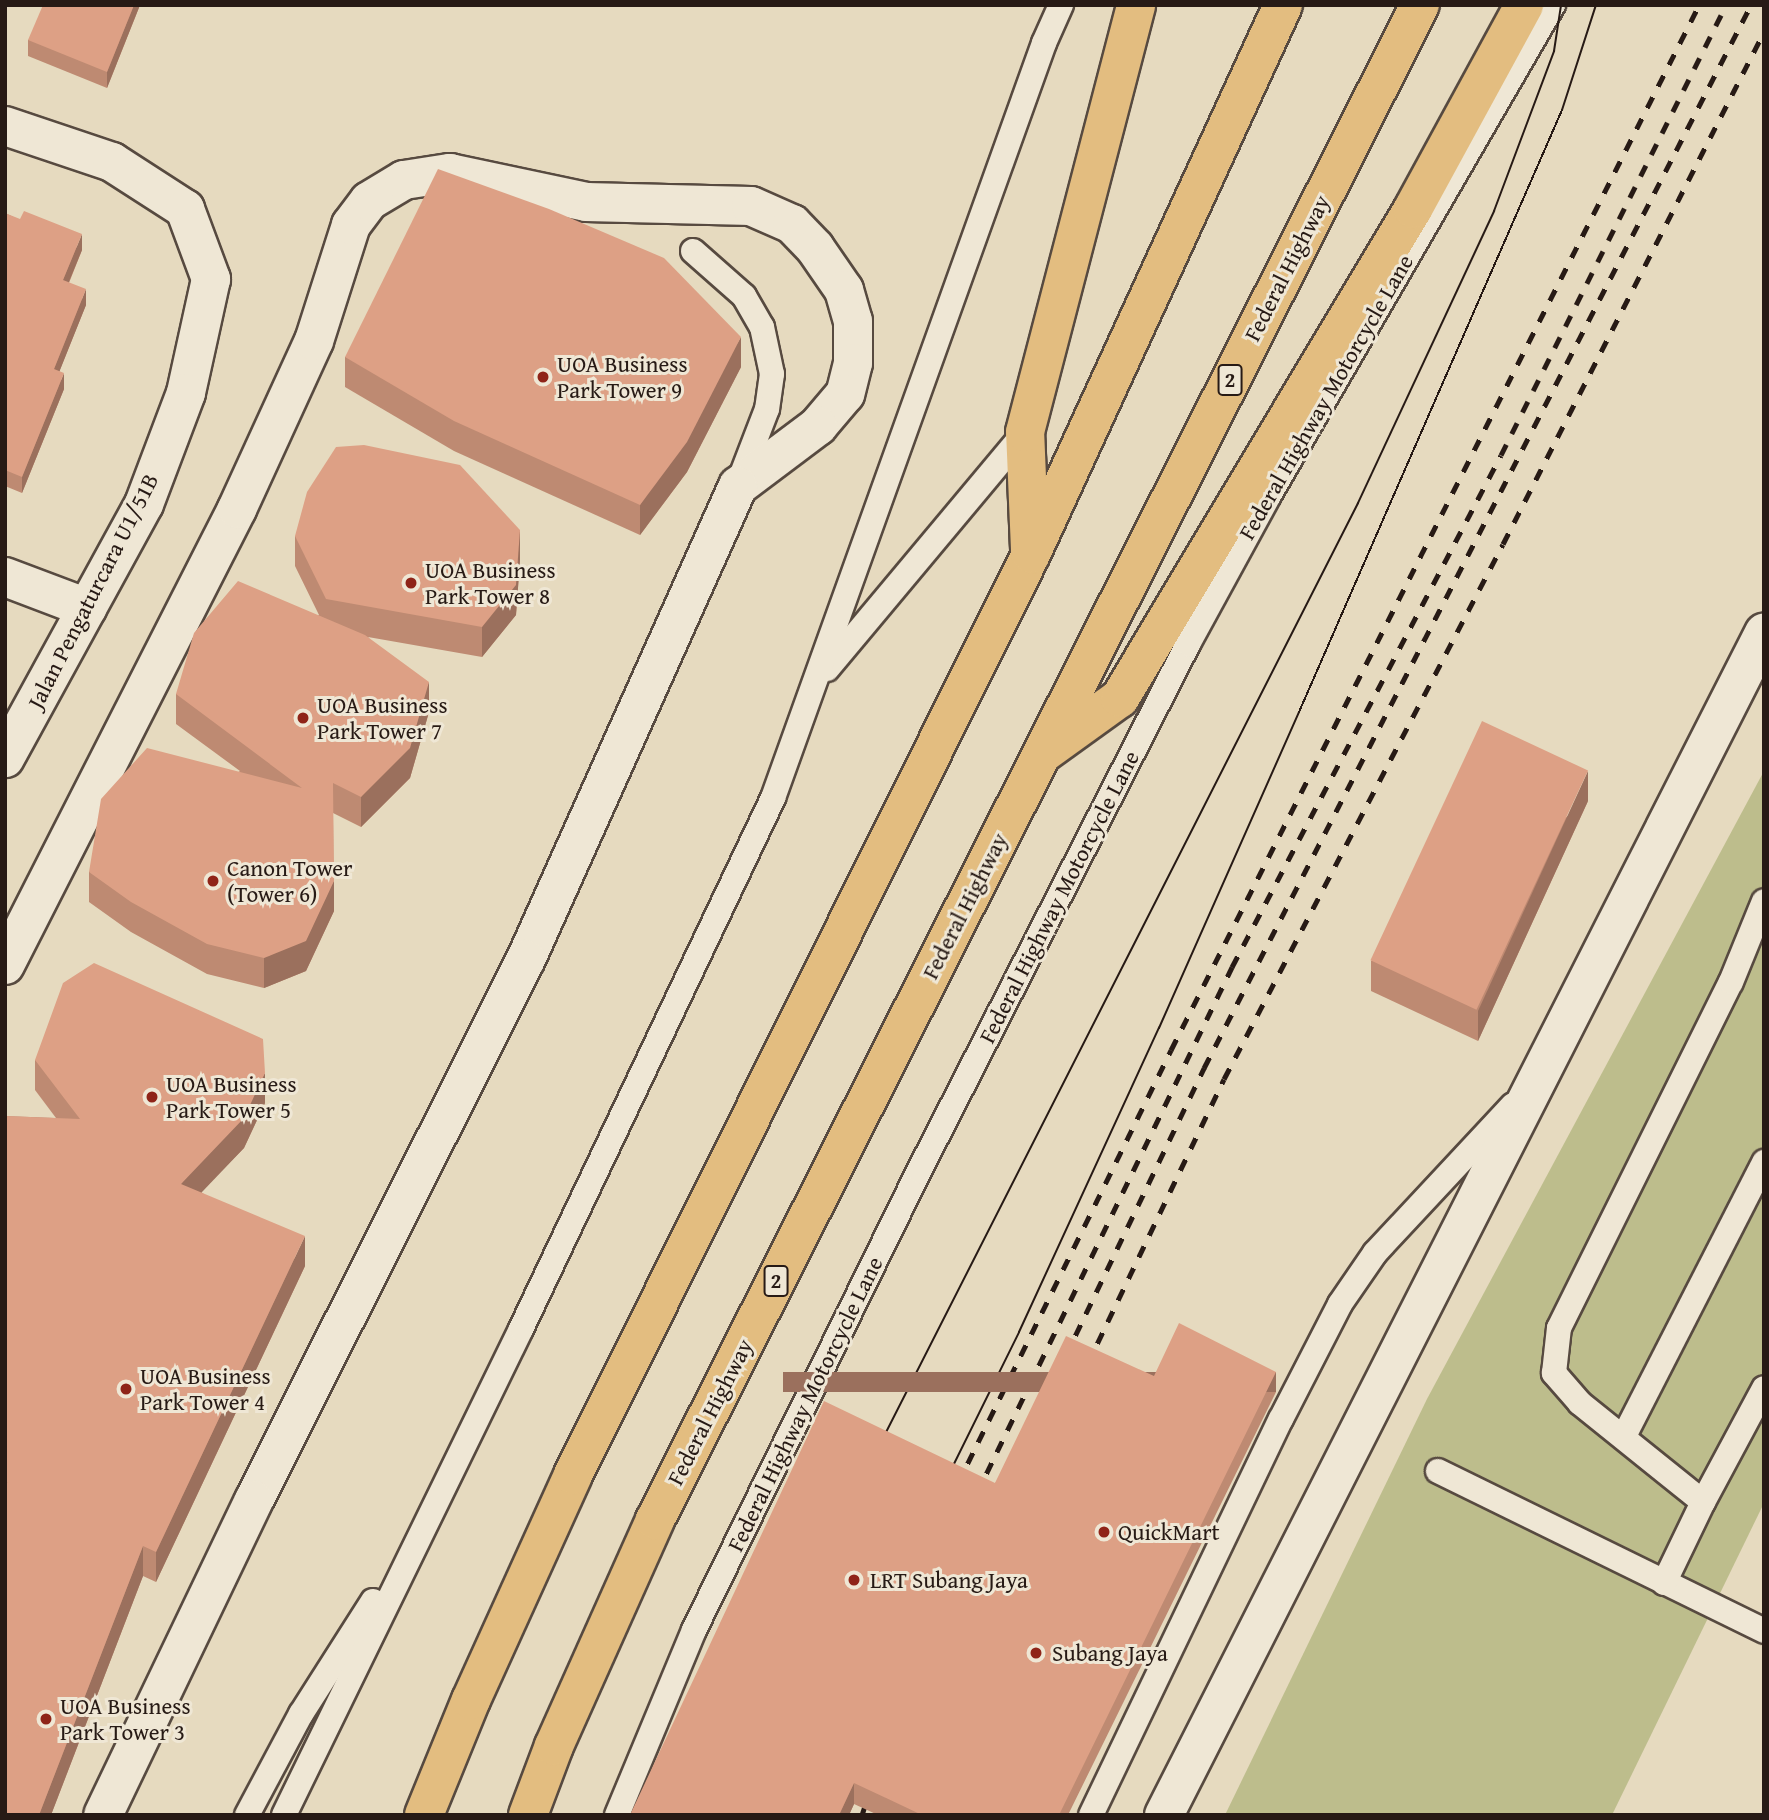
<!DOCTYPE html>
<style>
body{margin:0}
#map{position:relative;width:1769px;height:1820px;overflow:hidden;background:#e6dabf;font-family:"Gentium Book Plus",serif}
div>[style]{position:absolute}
.green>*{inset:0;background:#bdbd8c}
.roads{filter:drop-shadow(2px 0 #574a40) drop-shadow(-2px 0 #574a40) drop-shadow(0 2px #574a40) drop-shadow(0 -2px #574a40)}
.lane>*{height:24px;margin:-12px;padding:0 12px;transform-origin:12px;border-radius:12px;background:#efe7d5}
.street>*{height:38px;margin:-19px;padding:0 19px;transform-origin:19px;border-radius:19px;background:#efe7d5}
.highway>*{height:38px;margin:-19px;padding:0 19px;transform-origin:19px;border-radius:19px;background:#e3bd80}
.tram>*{height:2px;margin:-1px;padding:0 1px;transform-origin:1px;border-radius:1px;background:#271a15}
.rail>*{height:5px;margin-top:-2.5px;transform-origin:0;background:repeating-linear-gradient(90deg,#271a15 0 12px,transparent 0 24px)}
.wall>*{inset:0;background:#be8a72}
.shaded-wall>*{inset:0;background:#9b705d;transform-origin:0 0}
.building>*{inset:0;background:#dda085;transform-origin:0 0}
.dots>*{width:19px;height:19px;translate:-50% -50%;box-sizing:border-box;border:4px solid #efe7d5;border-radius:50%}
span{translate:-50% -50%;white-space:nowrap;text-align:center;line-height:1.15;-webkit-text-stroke:6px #efe7d5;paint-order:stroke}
.shield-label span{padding:2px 5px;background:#efe7d5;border:2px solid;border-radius:5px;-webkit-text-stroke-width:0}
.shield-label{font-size:21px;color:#271a15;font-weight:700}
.street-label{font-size:23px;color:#271a15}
.poi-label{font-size:23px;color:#271a15}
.left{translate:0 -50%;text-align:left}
.frame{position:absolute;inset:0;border:7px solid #271a15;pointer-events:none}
</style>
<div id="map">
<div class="green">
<div style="clip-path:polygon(1764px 771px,1764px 1503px,1612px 1815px,1225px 1815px,1427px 1399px)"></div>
</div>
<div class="roads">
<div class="lane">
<div style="left:693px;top:251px;width:68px;rotate:41.4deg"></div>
<div style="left:744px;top:296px;width:36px;rotate:60deg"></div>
<div style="left:762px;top:327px;width:48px;rotate:78deg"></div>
<div style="left:772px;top:374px;width:35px;rotate:98deg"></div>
<div style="left:767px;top:409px;width:78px;rotate:111deg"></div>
<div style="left:827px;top:669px;width:309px;rotate:-50.1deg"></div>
<div style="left:1624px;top:1436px;width:308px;rotate:-62.9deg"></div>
<div style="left:1438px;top:1471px;width:363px;rotate:26.1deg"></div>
<div style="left:1703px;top:1502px;width:129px;rotate:-61.8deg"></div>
<div style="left:1664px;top:1583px;width:90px;rotate:-64.3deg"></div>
<div style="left:1703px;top:1502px;width:158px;rotate:-141.2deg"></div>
<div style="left:1580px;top:1403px;width:40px;rotate:-131deg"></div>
<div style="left:1554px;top:1373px;width:45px;rotate:-83.7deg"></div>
<div style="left:1559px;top:1328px;width:386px;rotate:-63.6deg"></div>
<div style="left:1731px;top:982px;width:87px;rotate:-67.8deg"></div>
<div style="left:247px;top:1815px;width:115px;rotate:-61.9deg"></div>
<div style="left:301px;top:1714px;width:134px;rotate:-57.5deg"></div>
<div style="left:284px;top:1815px;width:541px;rotate:-64deg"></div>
<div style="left:521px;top:1329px;width:588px;rotate:-64.61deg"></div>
<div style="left:773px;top:798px;width:802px;rotate:-70.25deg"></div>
<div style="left:1044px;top:43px;width:42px;rotate:-65.9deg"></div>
<div style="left:617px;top:1815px;width:200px;rotate:-67.4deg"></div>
<div style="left:694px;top:1630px;width:511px;rotate:-63.89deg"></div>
<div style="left:919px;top:1171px;width:592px;rotate:-62.96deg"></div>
<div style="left:1188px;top:644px;width:167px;rotate:-61.4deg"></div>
<div style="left:1268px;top:497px;width:569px;rotate:-59.92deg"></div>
<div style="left:1091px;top:1815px;width:439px;rotate:-64.4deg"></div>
<div style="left:1281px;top:1419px;width:129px;rotate:-62.8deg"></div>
<div style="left:1340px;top:1304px;width:62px;rotate:-55.5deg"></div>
<div style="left:1375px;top:1253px;width:202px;rotate:-47deg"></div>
</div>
<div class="street">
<div style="left:5px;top:126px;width:113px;rotate:18.6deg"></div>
<div style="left:112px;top:162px;width:87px;rotate:32.8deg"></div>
<div style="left:185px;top:209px;width:75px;rotate:69.6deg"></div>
<div style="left:211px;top:279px;width:117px;rotate:102.4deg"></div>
<div style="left:186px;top:393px;width:119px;rotate:110.7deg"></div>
<div style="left:144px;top:504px;width:290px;rotate:118.7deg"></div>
<div style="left:5px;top:577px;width:88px;rotate:20.7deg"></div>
<div style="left:5px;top:965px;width:512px;rotate:-63.03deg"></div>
<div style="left:237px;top:509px;width:185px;rotate:-65.4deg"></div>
<div style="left:314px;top:341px;width:122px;rotate:-72.3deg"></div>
<div style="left:351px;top:225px;width:30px;rotate:-53deg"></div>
<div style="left:369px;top:201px;width:41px;rotate:-31deg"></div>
<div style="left:404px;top:180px;width:47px;rotate:-8.7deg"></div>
<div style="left:450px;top:173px;width:139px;rotate:12deg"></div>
<div style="left:586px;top:202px;width:165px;rotate:1.4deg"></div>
<div style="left:751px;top:206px;width:45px;rotate:23.7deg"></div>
<div style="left:792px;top:224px;width:33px;rotate:46deg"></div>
<div style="left:815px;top:248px;width:51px;rotate:55.4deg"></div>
<div style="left:844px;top:290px;width:32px;rotate:74deg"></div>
<div style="left:853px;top:321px;width:42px;rotate:90deg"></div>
<div style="left:853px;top:363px;width:32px;rotate:104deg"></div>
<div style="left:845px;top:394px;width:42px;rotate:130.2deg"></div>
<div style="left:818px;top:426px;width:100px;rotate:143.1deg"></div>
<div style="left:738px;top:486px;width:518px;rotate:114.14deg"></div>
<div style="left:526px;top:959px;width:606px;rotate:116.69deg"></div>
<div style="left:254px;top:1500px;width:349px;rotate:115.6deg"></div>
<div style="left:1164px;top:1815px;width:1326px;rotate:-63.09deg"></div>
</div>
<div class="highway">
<div style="left:1030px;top:549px;width:117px;rotate:-92.4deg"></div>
<div style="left:1025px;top:432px;width:441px;rotate:-75.4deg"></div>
<div style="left:1045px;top:752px;width:92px;rotate:-35.8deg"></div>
<div style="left:1120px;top:698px;width:570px;rotate:-59.07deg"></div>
<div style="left:1413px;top:209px;width:232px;rotate:-61.4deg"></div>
<div style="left:424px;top:1815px;width:124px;rotate:-67.8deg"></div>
<div style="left:471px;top:1700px;width:247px;rotate:-65.6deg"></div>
<div style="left:573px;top:1475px;width:1029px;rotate:-63.56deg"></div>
<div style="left:1031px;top:554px;width:604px;rotate:-65.34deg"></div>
<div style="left:528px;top:1815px;width:74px;rotate:-69.4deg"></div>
<div style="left:554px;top:1746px;width:248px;rotate:-65.9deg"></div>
<div style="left:655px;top:1520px;width:1697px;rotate:-63.21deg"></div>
</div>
</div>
<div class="tram">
<div style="left:878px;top:1448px;width:1060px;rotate:-63.07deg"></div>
<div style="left:1358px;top:503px;width:322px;rotate:-65deg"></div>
<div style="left:1494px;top:211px;width:171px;rotate:-69.4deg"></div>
<div style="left:1554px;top:51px;width:47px;rotate:-81.3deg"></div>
<div style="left:946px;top:1480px;width:165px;rotate:-63.7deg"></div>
<div style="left:1019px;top:1332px;width:335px;rotate:-65.3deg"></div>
<div style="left:1159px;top:1028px;width:346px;rotate:-66.1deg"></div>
<div style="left:1299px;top:712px;width:657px;rotate:-66.4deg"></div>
<div style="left:1562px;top:110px;width:110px;rotate:-72.1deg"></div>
</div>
<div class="rail">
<div style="left:1065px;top:1357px;width:321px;rotate:-64.3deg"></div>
<div style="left:1204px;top:1068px;width:1195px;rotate:-62.77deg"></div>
<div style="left:1087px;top:1365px;width:317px;rotate:-64.4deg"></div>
<div style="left:1224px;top:1079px;width:603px;rotate:-62.46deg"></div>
<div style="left:1503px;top:544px;width:575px;rotate:-62.99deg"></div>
<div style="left:957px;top:1485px;width:485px;rotate:-63.8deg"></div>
<div style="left:1171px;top:1050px;width:1171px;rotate:-63.19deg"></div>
<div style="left:976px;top:1495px;width:587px;rotate:-64.13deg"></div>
<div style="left:1232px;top:967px;width:578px;rotate:-62.28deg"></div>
<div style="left:1501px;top:455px;width:503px;rotate:-63.43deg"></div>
<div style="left:862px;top:1815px;width:26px;rotate:-72deg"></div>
</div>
<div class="wall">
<div style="clip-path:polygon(140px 5px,107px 88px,28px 56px,28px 40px)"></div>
<div style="clip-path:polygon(5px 213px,82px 250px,69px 283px,86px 305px,59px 372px,64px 389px,22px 493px,5px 486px)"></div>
<div style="clip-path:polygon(345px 357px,741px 367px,687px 472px,640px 535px,454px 451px,345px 387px)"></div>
<div style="clip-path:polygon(295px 536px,520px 560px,516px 615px,482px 657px,368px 637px,429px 712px,410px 778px,361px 827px,333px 813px,334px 911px,306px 971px,264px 988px,207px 974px,131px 932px,89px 902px,89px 872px,240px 771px,176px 724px,176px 694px,319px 615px,295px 566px)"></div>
<div style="clip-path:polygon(1588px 801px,1478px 1041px,1371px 991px,1371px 961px)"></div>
<div style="clip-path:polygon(35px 1060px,265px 1103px,244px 1148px,201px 1192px,305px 1266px,156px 1582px,143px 1576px,51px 1815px,5px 1815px,5px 1116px,56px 1118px,35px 1090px)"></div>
<div style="clip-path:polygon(1154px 1376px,1276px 1392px,1068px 1815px,878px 1815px,854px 1804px,849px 1815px,630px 1815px,995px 1483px)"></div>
</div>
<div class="shaded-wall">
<div style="clip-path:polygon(134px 5px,140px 5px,107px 88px,107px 72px)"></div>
<div style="clip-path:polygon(82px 234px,82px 250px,63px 296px,63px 280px)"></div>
<div style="clip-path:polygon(86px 289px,86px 305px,54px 385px,54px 369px)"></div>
<div style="clip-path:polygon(741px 337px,741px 367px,687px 472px,640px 535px,640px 505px)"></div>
<div style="clip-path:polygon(64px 373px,64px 389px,22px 493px,22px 477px)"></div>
<div style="clip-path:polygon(520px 530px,520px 560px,516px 615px,482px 657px,482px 627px)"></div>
<div style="clip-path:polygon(429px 682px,429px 712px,410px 778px,361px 827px,361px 797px)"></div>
<div style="clip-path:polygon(1588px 771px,1588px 801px,1478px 1041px,1478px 1011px)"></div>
<div style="clip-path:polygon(334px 881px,334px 911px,306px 971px,264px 988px,264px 958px)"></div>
<div style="clip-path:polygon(265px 1073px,265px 1103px,244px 1148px,181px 1214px,181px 1184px)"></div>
<div style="clip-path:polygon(305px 1236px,305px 1266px,156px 1582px,156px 1552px)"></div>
<div style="left:1276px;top:1372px;width:20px;height:493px;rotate:90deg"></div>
<div style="clip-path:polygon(143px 1546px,143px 1576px,51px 1815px,39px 1815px)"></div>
<div style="clip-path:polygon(854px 1783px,854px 1804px,849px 1815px,839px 1815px)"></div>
</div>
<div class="building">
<div style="clip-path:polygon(43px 5px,134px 5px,107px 72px,28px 40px)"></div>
<div style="clip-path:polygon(438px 169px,549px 209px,664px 258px,741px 337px,687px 442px,640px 505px,454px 421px,345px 357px)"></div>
<div style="clip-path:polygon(24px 211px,82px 234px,63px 280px,86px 289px,54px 369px,64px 373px,22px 477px,5px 470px,5px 213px,20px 219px)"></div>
<div style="clip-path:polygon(364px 445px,460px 465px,520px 530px,516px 585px,482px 627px,326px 599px,295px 536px,307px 492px,336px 447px)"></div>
<div style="clip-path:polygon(238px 581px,365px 635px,429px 682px,410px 748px,361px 797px,333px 783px,334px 881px,306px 941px,264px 958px,207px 944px,131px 902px,89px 872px,101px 799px,147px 748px,302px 788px,176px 694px,194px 633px)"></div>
<div style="left:1482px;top:721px;width:117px;height:264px;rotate:25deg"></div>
<div style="clip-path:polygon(94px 963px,263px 1039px,265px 1073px,244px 1118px,181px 1184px,305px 1236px,156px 1552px,143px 1546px,39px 1815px,5px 1815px,5px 1483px,8px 1483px,5px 1482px,5px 1116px,80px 1119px,35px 1060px,63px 983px)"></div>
<div style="clip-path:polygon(1179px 1323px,1276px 1372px,1059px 1815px,922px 1815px,854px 1783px,839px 1815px,630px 1815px,824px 1401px,995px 1483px,1066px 1336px,1154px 1376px)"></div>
</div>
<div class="dots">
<div style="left:543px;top:377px;background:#8f2418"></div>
<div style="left:411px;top:583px;background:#8f2418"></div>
<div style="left:303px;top:718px;background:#8f2418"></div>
<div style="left:213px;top:881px;background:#8f2418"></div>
<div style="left:152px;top:1097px;background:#8f2418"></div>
<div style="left:126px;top:1389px;background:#8f2418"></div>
<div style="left:1104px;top:1532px;background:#8f2418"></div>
<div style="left:854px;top:1580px;background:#8f2418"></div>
<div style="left:1036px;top:1653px;background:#8f2418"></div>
<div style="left:46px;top:1719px;background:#8f2418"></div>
</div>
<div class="shield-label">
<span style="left:1230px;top:380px">2</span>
<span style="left:776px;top:1281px">2</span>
</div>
<div class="street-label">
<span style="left:1287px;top:268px;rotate:-63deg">Federal Highway</span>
<span style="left:1326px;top:397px;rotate:-60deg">Federal Highway Motorcycle Lane</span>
<span style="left:93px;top:591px;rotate:-63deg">Jalan Pengaturcara U1/51B</span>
<span style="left:1059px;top:897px;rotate:-63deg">Federal Highway Motorcycle Lane</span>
<span style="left:965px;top:906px;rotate:-63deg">Federal Highway</span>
<span style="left:805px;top:1404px;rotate:-64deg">Federal Highway Motorcycle Lane</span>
<span style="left:710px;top:1412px;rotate:-63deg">Federal Highway</span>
</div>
<div class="poi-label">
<span class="left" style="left:557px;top:377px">UOA Business<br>Park Tower 9</span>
<span class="left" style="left:425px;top:583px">UOA Business<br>Park Tower 8</span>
<span class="left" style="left:317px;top:718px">UOA Business<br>Park Tower 7</span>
<span class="left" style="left:227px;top:881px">Canon Tower<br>(Tower 6)</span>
<span class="left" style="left:166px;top:1097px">UOA Business<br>Park Tower 5</span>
<span class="left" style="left:140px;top:1389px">UOA Business<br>Park Tower 4</span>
<span class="left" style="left:1118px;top:1532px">QuickMart</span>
<span class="left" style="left:870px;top:1580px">LRT Subang Jaya</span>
<span class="left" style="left:1052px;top:1653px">Subang Jaya</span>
<span class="left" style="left:60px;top:1719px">UOA Business<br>Park Tower 3</span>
</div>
<div class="frame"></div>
</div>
